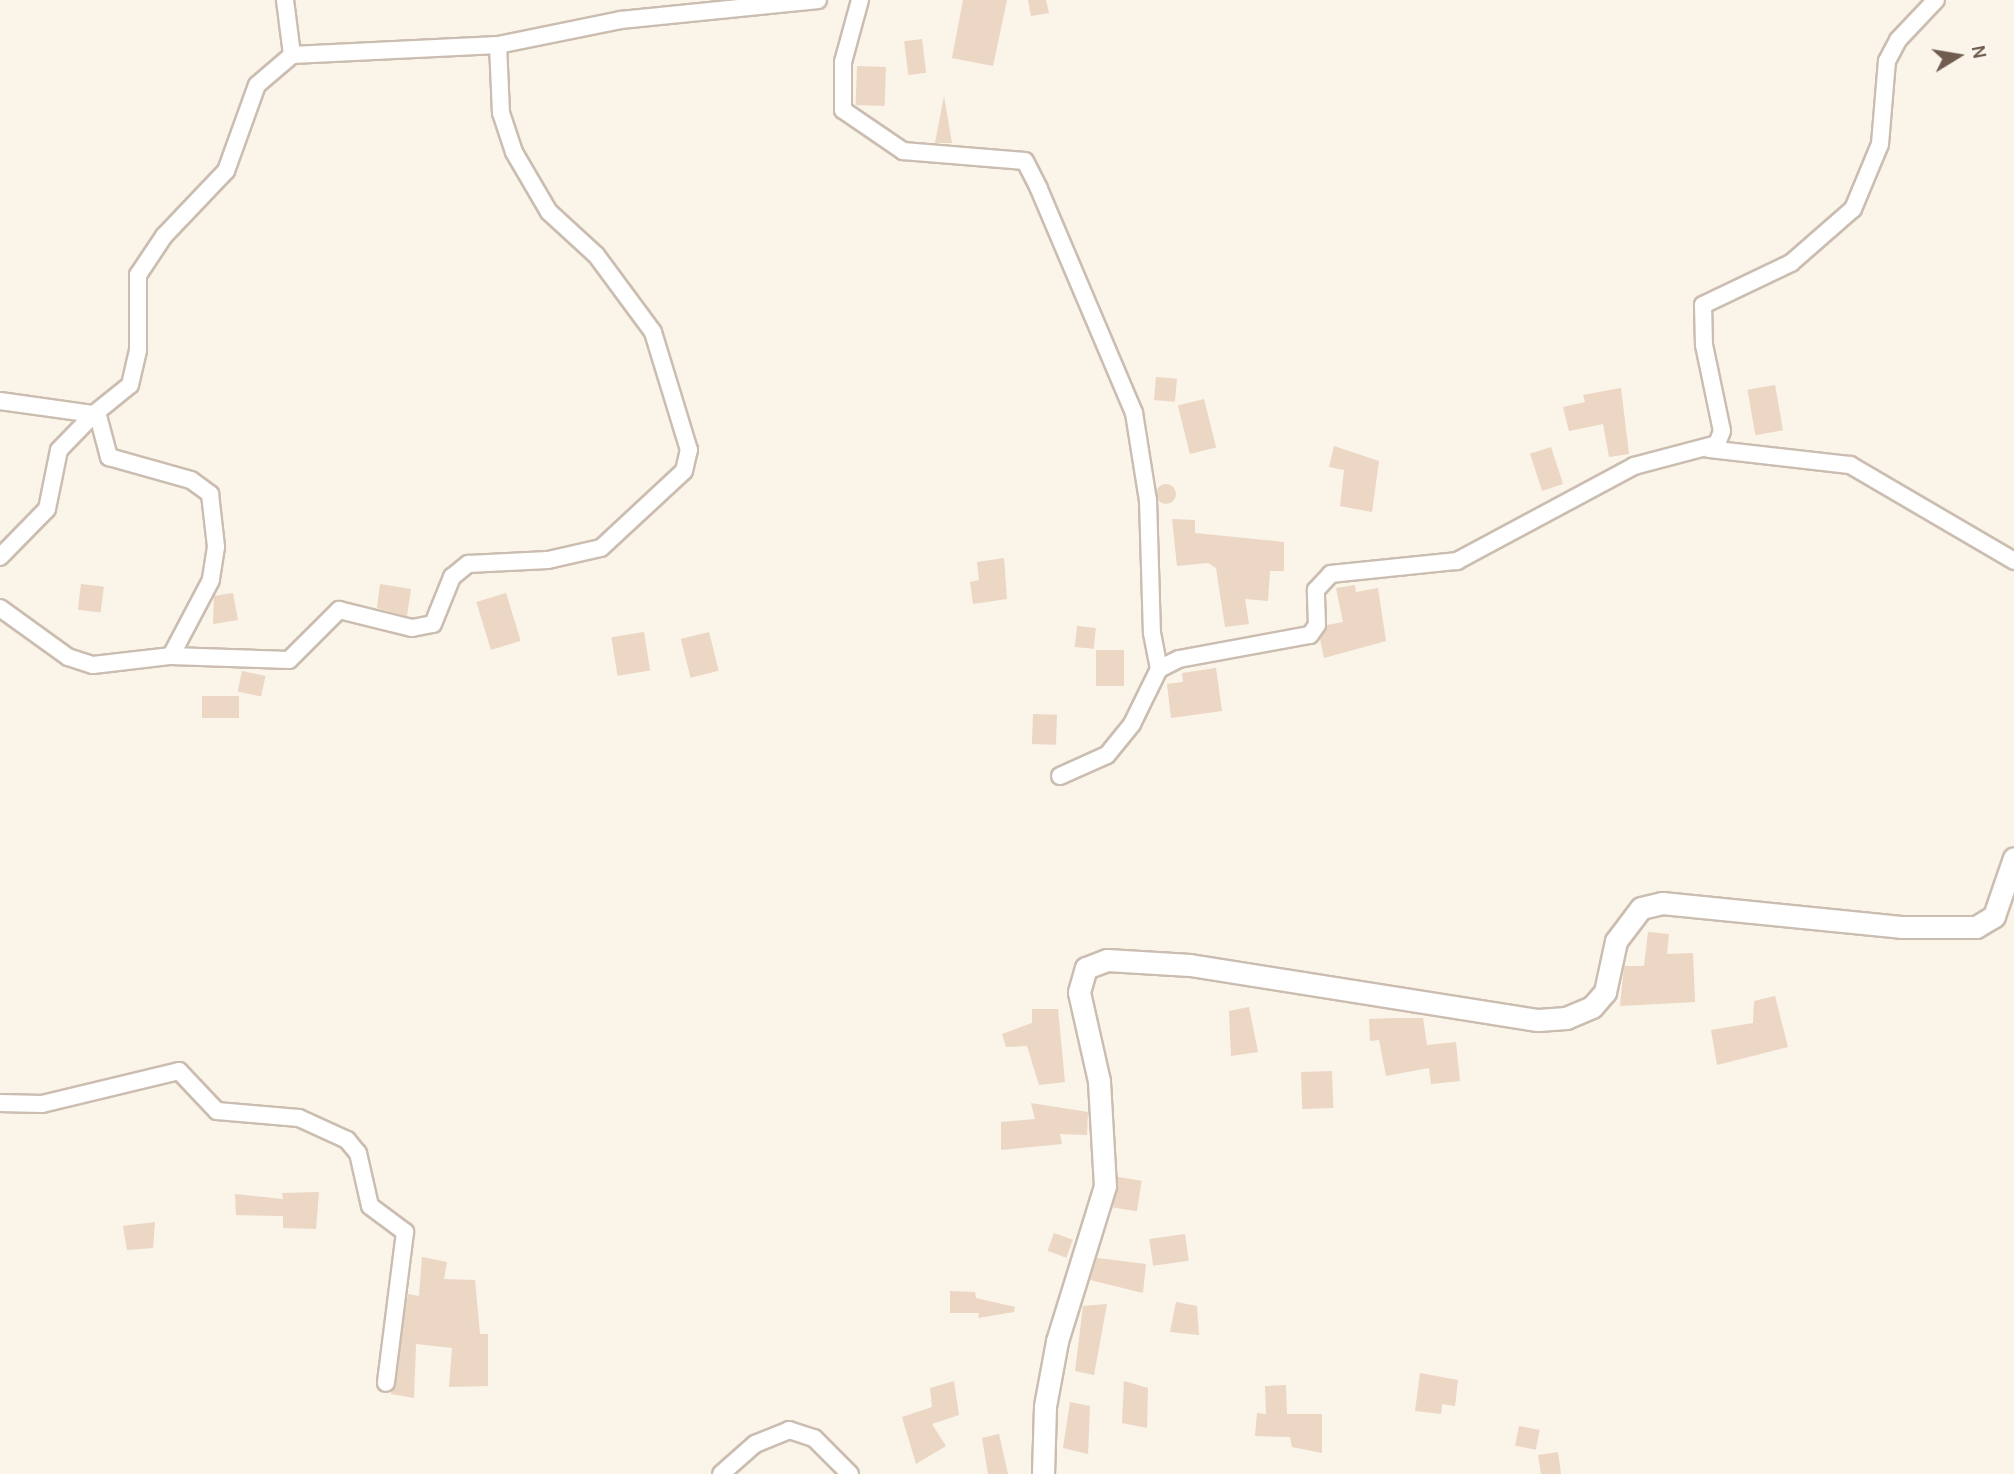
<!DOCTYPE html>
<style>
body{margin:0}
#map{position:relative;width:2014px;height:1474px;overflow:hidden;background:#faf4e9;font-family:Karla,sans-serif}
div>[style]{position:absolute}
.building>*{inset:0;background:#ecd6c4;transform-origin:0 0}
.round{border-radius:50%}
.roads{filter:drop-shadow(2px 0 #cbbdb0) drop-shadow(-2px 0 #cbbdb0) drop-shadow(0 2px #cbbdb0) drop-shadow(0 -2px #cbbdb0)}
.street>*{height:16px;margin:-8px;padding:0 8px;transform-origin:8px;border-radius:8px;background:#fff}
.secondary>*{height:21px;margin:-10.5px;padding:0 10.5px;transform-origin:10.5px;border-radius:10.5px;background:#fff}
span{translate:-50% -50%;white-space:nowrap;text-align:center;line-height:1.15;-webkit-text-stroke:6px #fdf8ef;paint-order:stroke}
.north{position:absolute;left:1923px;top:21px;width:70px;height:70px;-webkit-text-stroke:5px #fdf8ef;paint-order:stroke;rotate:79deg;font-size:19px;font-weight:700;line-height:28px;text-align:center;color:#715d4f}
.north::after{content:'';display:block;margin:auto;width:24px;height:32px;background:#715d4f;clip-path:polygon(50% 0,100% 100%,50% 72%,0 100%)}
</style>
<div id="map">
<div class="building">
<div style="clip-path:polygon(963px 0,1007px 0,993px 66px,952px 58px)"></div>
<div style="clip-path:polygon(1028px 0,1046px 0,1049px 13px,1031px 16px)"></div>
<div style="left:922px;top:39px;width:34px;height:18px;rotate:83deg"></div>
<div style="left:857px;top:66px;width:29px;height:39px;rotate:2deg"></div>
<div style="clip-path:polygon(944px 96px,952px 143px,935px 143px)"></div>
<div style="left:1156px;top:377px;width:21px;height:23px;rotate:5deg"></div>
<div style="left:1775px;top:385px;width:46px;height:28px;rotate:80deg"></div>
<div style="clip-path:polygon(1621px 388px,1629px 454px,1609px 457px,1603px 424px,1569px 431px,1563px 407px,1585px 402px,1583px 395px)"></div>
<div style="left:1204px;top:399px;width:50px;height:27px;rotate:76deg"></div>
<div style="clip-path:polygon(1334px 446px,1379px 461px,1372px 512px,1340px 506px,1344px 470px,1329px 467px)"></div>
<div style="left:1551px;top:447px;width:39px;height:22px;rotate:72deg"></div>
<div class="round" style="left:1156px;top:484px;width:20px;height:20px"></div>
<div style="clip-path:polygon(1172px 519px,1195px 520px,1195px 533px,1284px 542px,1284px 571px,1270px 571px,1268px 601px,1245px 599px,1249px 624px,1225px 627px,1216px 568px,1208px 563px,1177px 566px)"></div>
<div style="clip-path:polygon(1004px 558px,1007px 599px,973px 604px,970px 582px,979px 580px,977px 562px)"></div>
<div style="left:81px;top:584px;width:23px;height:26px;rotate:7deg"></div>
<div style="clip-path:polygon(380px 584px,411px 589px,407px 616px,377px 608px)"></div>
<div style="clip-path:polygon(1355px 585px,1356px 592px,1378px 588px,1386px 641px,1324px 658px,1320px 639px,1327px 625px,1343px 622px,1336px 588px)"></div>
<div style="clip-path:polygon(233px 593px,238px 620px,213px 624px,214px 596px)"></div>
<div style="left:506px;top:593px;width:50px;height:31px;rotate:73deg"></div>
<div style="left:1077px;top:626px;width:19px;height:21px;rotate:6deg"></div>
<div style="left:644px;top:632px;width:39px;height:33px;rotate:81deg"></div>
<div style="left:709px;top:632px;width:40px;height:29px;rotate:76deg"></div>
<div style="left:1096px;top:650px;width:28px;height:36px"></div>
<div style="clip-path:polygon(1216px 668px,1222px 711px,1171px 718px,1167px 684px,1183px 682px,1182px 673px)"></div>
<div style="left:242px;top:671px;width:24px;height:21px;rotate:12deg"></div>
<div style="left:202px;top:696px;width:37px;height:22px"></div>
<div style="left:1033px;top:714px;width:24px;height:30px;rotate:2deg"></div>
<div style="clip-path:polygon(1648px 932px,1669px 934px,1667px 954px,1693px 953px,1695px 1002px,1620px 1006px,1624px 966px,1644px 966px)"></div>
<div style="clip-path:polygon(1775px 996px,1788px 1047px,1717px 1065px,1711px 1030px,1753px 1023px,1754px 1001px)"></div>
<div style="clip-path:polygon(1249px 1007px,1258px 1052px,1231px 1056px,1229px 1011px)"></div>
<div style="clip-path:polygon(1032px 1009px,1058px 1009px,1065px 1082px,1039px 1085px,1027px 1046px,1006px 1047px,1002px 1034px,1032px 1023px)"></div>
<div style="clip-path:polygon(1396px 1018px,1423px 1018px,1427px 1045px,1456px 1042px,1460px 1081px,1431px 1084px,1429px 1068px,1386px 1076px,1379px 1040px,1370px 1041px,1369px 1019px)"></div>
<div style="left:1332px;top:1071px;width:37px;height:31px;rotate:88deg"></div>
<div style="clip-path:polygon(1031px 1103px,1088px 1112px,1087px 1135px,1060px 1134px,1062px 1144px,1001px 1150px,1001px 1122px,1035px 1119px)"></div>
<div style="left:1118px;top:1177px;width:24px;height:31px;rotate:9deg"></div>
<div style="clip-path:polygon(319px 1192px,316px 1229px,283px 1228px,283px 1216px,236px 1215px,235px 1194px,283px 1199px,282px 1193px)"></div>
<div style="clip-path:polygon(155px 1222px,153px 1248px,127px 1250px,123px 1226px)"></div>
<div style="left:1054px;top:1233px;width:20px;height:19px;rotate:20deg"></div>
<div style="left:1185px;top:1234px;width:27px;height:36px;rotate:82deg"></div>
<div style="clip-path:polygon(422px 1257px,447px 1262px,444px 1279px,475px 1280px,480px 1334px,488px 1334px,488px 1386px,449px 1387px,452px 1348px,416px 1344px,414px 1398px,391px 1394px,408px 1294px,419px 1296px)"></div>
<div style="clip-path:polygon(1097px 1258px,1146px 1264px,1143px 1293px,1090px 1280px)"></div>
<div style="clip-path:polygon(950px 1291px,975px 1292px,976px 1298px,1015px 1307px,1014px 1312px,978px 1318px,979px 1313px,950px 1313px)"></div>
<div style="clip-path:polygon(1176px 1302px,1197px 1306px,1199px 1335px,1170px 1332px)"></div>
<div style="clip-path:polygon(1107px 1304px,1094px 1375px,1075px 1371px,1083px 1306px)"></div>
<div style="clip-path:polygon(1420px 1373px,1458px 1380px,1455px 1406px,1442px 1404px,1441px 1414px,1415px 1411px)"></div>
<div style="clip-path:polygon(954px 1381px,959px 1415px,932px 1424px,946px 1446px,916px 1464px,902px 1417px,932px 1407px,930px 1388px)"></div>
<div style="clip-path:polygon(1124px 1381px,1148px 1388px,1147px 1428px,1122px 1423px)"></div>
<div style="clip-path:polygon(1286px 1385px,1287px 1414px,1322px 1414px,1322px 1453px,1292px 1447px,1290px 1437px,1255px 1436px,1257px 1413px,1266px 1414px,1265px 1386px)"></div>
<div style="clip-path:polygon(1070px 1402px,1090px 1406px,1088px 1454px,1063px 1448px)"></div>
<div style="left:1519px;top:1426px;width:21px;height:20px;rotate:11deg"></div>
<div style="clip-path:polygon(999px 1434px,1008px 1474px,988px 1474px,982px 1438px)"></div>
<div style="clip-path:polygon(1558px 1452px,1561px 1474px,1541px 1474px,1538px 1455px)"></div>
</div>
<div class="roads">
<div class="street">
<div style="left:285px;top:0;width:55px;rotate:82.7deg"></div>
<div style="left:860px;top:0;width:64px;rotate:105.3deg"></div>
<div style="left:843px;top:62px;width:48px;rotate:90deg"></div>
<div style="left:843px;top:110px;width:73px;rotate:34.3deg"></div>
<div style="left:903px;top:151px;width:122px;rotate:4.7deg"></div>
<div style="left:1025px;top:161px;width:31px;rotate:63deg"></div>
<div style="left:1039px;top:189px;width:243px;rotate:67deg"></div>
<div style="left:1134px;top:413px;width:88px;rotate:80.9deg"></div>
<div style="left:1148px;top:500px;width:133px;rotate:88.3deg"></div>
<div style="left:1152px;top:633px;width:37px;rotate:79deg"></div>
<div style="left:0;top:401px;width:95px;rotate:7.9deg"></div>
<div style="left:94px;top:414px;width:46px;rotate:-38.9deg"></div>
<div style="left:130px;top:385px;width:36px;rotate:-77deg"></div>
<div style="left:138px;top:350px;width:75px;rotate:-90deg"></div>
<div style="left:138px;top:275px;width:47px;rotate:-56.3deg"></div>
<div style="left:164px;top:236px;width:90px;rotate:-46.4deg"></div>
<div style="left:226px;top:171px;width:91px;rotate:-70.2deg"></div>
<div style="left:257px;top:85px;width:46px;rotate:-40.6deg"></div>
<div style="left:292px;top:55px;width:206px;rotate:-2.8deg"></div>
<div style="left:498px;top:45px;width:126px;rotate:-11.5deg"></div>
<div style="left:621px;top:20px;width:198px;rotate:-5.8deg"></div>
<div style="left:97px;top:412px;width:47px;rotate:75.1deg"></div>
<div style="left:109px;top:457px;width:85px;rotate:15.7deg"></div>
<div style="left:191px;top:480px;width:24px;rotate:36deg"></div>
<div style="left:210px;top:494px;width:53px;rotate:83.5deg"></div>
<div style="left:216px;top:547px;width:33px;rotate:99deg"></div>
<div style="left:211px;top:580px;width:86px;rotate:117.8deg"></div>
<div style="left:1709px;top:449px;width:142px;rotate:6.5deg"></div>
<div style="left:1850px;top:465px;width:190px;rotate:30.3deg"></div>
<div style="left:0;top:557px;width:67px;rotate:-45.6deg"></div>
<div style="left:47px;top:509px;width:60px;rotate:-78.5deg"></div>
<div style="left:59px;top:450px;width:50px;rotate:-45.8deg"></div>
<div style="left:0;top:608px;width:84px;rotate:35.8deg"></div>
<div style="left:68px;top:657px;width:26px;rotate:18deg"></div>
<div style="left:93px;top:665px;width:79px;rotate:-6.6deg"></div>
<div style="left:171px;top:656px;width:118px;rotate:1.9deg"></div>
<div style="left:289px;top:660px;width:71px;rotate:-45deg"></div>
<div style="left:339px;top:610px;width:75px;rotate:13.9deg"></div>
<div style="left:412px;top:628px;width:21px;rotate:-11deg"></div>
<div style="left:433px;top:624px;width:51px;rotate:-68deg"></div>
<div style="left:452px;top:577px;width:21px;rotate:-39deg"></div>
<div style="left:468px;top:564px;width:80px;rotate:-2.9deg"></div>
<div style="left:548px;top:560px;width:54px;rotate:-12.8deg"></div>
<div style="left:601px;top:548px;width:113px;rotate:-42.9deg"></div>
<div style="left:684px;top:471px;width:22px;rotate:-77deg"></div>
<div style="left:689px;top:450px;width:123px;rotate:-107deg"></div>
<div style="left:653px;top:332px;width:96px;rotate:-126.5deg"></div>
<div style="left:596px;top:255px;width:64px;rotate:-137.5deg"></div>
<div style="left:549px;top:212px;width:69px;rotate:-120.3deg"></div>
<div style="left:514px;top:152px;width:41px;rotate:-108.4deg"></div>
<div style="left:501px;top:113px;width:68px;rotate:-92.5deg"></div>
<div style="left:1060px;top:776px;width:51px;rotate:-24.1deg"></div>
<div style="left:1107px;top:755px;width:40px;rotate:-51deg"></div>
<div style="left:1132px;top:724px;width:61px;rotate:-63.9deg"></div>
<div style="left:1159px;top:669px;width:22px;rotate:-27deg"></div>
<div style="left:1179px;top:659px;width:133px;rotate:-10.4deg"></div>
<div style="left:1310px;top:635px;width:12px;rotate:-55deg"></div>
<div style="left:1317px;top:625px;width:35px;rotate:-92deg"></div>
<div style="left:1316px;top:590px;width:22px;rotate:-47deg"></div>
<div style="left:1331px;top:574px;width:127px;rotate:-5.9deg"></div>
<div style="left:1457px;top:561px;width:201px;rotate:-28.2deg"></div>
<div style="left:1634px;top:466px;width:86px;rotate:-14.8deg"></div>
<div style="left:1717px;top:444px;width:14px;rotate:-69deg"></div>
<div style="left:1722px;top:431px;width:88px;rotate:-101.8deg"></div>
<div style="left:1704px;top:345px;width:40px;rotate:-91.4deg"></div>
<div style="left:1703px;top:305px;width:98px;rotate:-25.5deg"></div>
<div style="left:1791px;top:263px;width:82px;rotate:-41.1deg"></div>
<div style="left:1853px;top:209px;width:70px;rotate:-67.4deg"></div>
<div style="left:1880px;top:144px;width:83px;rotate:-85.2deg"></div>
<div style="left:1887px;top:61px;width:24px;rotate:-62deg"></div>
<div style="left:1898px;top:40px;width:55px;rotate:-46.5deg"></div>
<div style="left:0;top:1103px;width:42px;rotate:1.4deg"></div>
<div style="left:42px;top:1104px;width:141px;rotate:-13.5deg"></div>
<div style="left:179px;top:1071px;width:55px;rotate:46.5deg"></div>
<div style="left:217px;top:1111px;width:82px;rotate:4.9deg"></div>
<div style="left:299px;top:1118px;width:53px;rotate:24.6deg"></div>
<div style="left:347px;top:1140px;width:17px;rotate:50deg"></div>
<div style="left:358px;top:1153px;width:54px;rotate:77.2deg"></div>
<div style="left:370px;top:1206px;width:44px;rotate:36.6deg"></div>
<div style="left:405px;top:1232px;width:152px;rotate:97.2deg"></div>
<div style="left:721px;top:1474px;width:45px;rotate:-41.4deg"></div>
<div style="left:755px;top:1444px;width:37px;rotate:-22deg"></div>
<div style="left:789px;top:1430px;width:26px;rotate:18deg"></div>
<div style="left:814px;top:1438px;width:51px;rotate:45deg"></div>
</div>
<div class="secondary">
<div style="left:1043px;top:1474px;width:68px;rotate:-88.3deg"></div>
<div style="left:1045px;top:1406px;width:66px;rotate:-79.5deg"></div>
<div style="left:1057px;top:1341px;width:162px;rotate:-72.8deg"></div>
<div style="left:1105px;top:1186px;width:105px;rotate:-93.3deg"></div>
<div style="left:1099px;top:1081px;width:91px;rotate:-102.7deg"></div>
<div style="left:1079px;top:992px;width:25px;rotate:-74deg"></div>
<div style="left:1086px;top:968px;width:22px;rotate:-21deg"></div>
<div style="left:1107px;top:960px;width:83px;rotate:3.4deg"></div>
<div style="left:1190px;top:965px;width:352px;rotate:9deg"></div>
<div style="left:1538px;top:1020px;width:28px;rotate:-4deg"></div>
<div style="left:1566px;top:1018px;width:28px;rotate:-23deg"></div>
<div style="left:1592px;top:1007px;width:20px;rotate:-49deg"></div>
<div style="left:1605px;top:992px;width:52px;rotate:-77.8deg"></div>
<div style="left:1616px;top:941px;width:41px;rotate:-52.9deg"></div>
<div style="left:1641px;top:908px;width:22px;rotate:-13deg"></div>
<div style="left:1662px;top:903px;width:240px;rotate:5.7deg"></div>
<div style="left:1901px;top:927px;width:75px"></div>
<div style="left:1976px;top:927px;width:21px;rotate:-31deg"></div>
<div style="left:1994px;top:916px;width:61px;rotate:-71deg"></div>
</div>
</div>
<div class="north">N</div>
</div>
